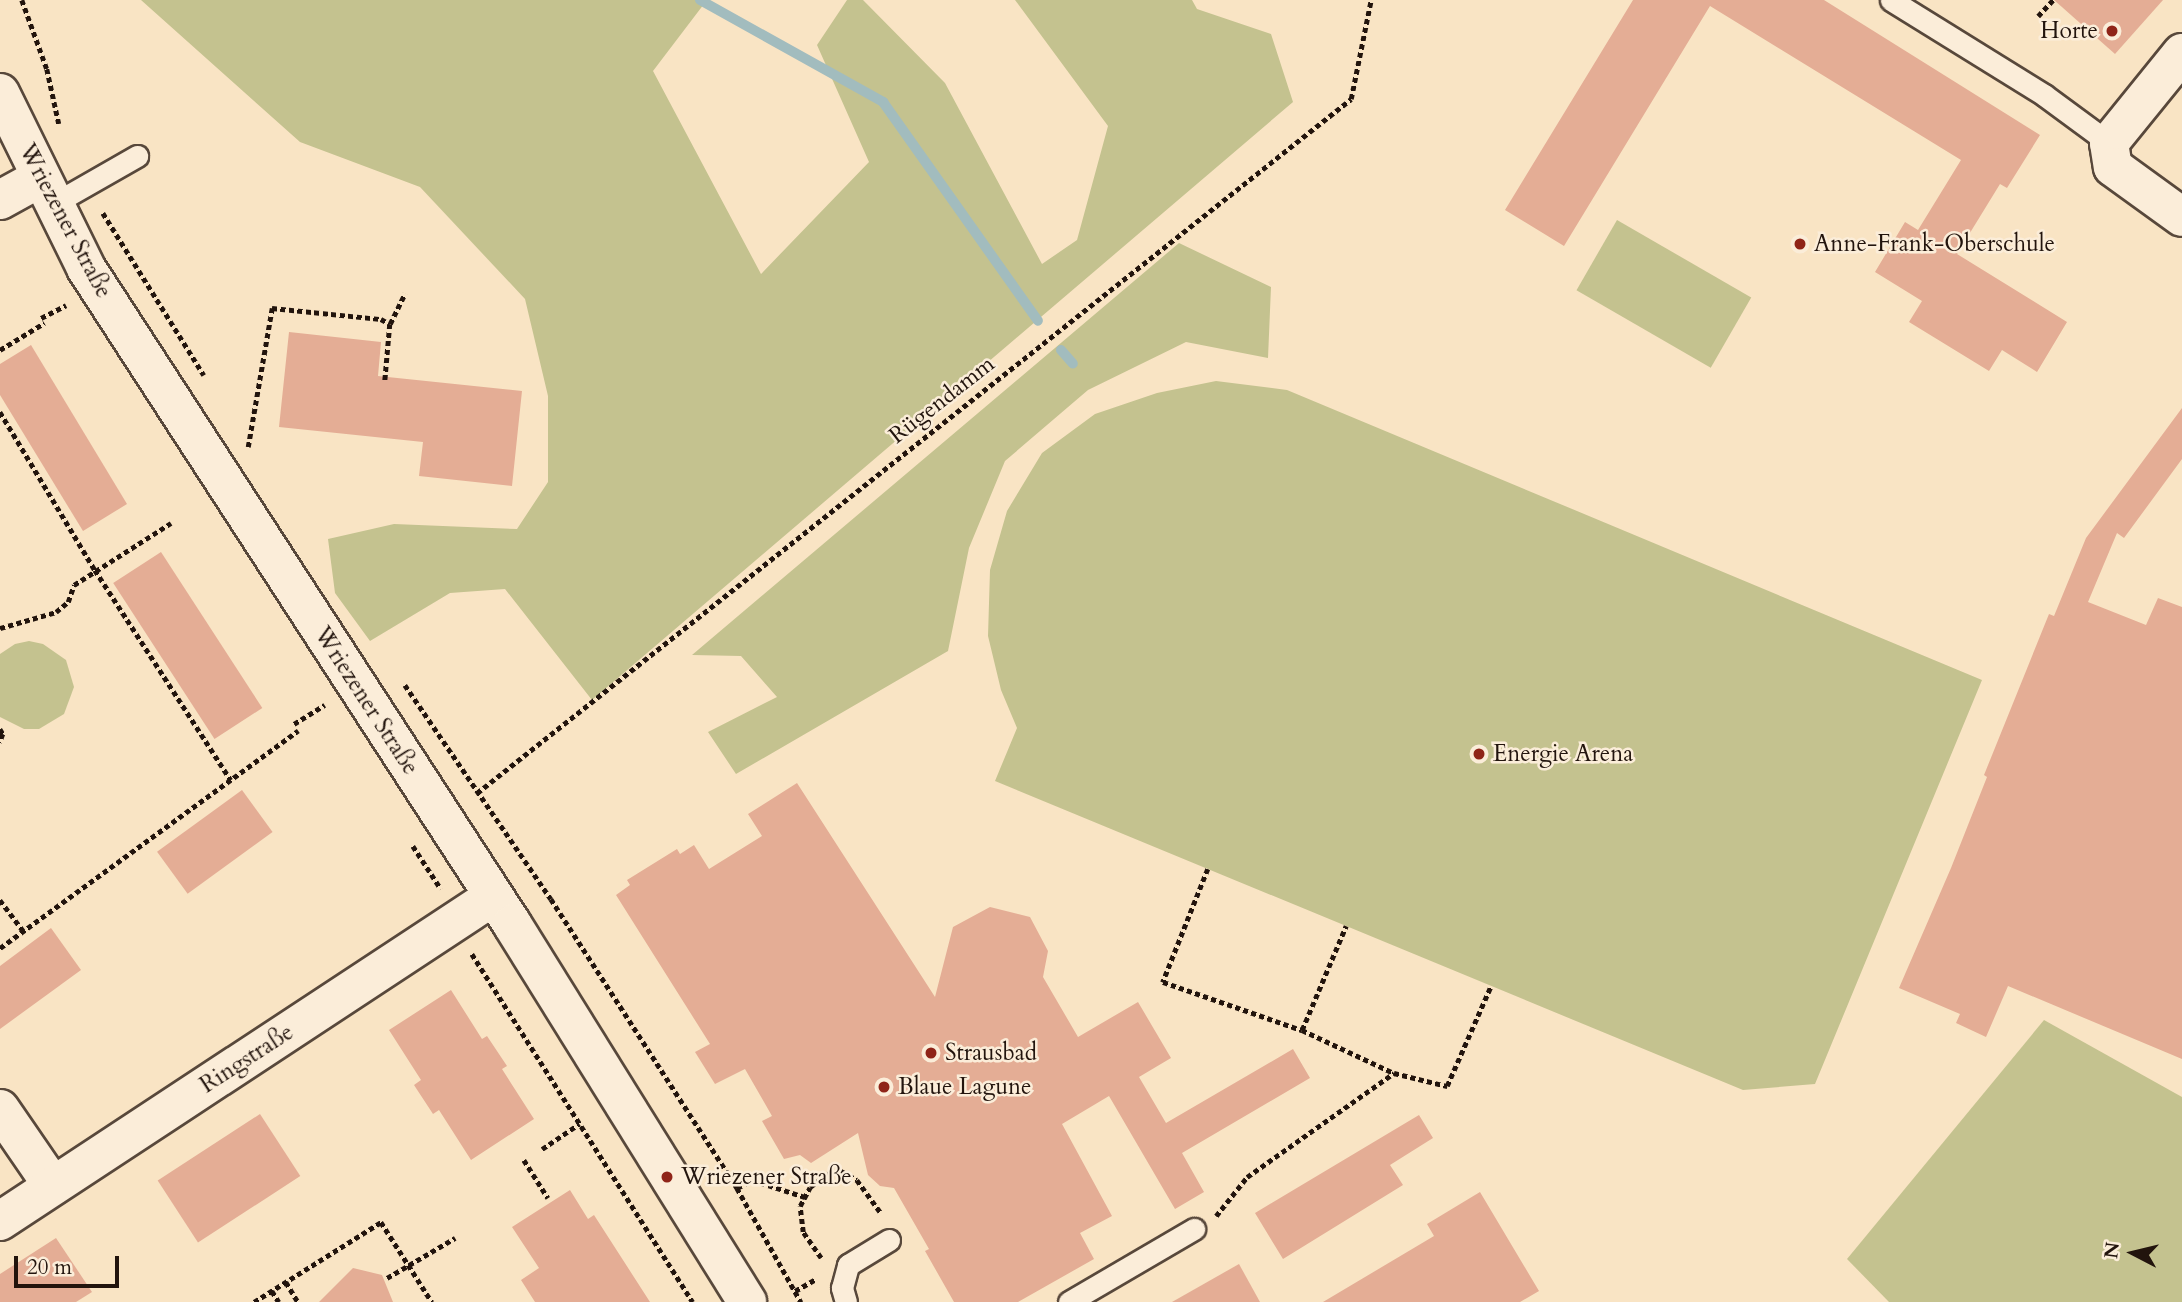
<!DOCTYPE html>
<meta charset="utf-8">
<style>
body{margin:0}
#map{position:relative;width:2182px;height:1302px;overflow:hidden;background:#f9e4c4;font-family:Cardo,serif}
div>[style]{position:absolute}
.green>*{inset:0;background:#c4c28f;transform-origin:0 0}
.stream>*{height:10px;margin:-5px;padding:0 5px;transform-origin:5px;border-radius:5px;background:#a2bcbe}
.building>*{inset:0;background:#e4ad95;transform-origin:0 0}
.path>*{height:4.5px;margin-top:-2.25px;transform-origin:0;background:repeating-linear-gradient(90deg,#22140d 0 5px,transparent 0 8.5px)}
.roads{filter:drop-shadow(2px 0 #58483b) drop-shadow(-2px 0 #58483b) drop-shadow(0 2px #58483b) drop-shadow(0 -2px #58483b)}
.service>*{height:21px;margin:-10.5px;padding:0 10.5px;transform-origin:10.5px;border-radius:10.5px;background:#fbedd9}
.minor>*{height:38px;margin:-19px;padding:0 19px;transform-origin:19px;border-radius:19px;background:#fbedd9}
.tertiary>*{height:38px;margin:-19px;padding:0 19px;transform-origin:19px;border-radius:19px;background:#fbedd9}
.dots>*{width:19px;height:19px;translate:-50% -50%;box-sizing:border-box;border:4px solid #fbedd9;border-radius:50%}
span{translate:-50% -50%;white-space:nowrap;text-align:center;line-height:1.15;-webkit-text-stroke:5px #fbedd9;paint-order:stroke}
.poi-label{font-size:23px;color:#22140d}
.right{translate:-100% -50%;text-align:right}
.left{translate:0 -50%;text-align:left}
.street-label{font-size:23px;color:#22140d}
.north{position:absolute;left:2098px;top:1218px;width:70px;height:70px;-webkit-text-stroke:5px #fbedd9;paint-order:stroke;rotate:277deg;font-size:19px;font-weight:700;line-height:28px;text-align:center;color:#22140d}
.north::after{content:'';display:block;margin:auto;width:24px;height:32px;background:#22140d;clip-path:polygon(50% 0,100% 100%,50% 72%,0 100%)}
.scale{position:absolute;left:14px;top:1256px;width:105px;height:32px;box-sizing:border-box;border:4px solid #22140d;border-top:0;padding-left:9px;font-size:21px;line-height:24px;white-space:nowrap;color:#22140d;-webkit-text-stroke:5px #fbedd9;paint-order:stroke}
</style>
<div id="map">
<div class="green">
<div style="clip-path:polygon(141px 0,707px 0,653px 71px,761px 274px,869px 162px,817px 45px,847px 0,863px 0,945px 83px,1042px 264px,1077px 240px,1108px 126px,1015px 0,1192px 0,1197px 9px,1271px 34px,1293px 102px,592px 700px,505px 589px,450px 593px,370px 641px,335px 593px,328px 539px,394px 524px,517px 529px,548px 482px,548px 396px,525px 299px,420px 187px,300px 142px)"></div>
<div style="left:1617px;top:220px;width:155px;height:81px;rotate:30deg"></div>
<div style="clip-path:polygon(1179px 243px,1271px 287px,1268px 358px,1186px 342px,1088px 390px,1005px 461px,969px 548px,948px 651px,736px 774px,708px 732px,777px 697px,741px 656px,692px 655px)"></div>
<div style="clip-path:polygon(1216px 381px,1287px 390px,1982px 680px,1815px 1084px,1743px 1090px,995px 781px,1017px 728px,1001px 690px,988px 636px,990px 570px,1007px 511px,1042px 453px,1095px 414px,1157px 393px)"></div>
<div style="clip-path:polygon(29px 641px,43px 644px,66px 660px,74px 687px,64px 714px,39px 729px,24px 729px,0 717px,0 654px,15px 644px)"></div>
<div style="clip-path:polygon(2044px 1020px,2182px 1097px,2182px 1302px,1889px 1302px,1847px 1259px)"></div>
</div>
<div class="stream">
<div style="left:700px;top:0;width:210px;rotate:29.1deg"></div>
<div style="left:883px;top:102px;width:268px;rotate:54.7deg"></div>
<div style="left:1061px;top:350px;width:18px;rotate:49deg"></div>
</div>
<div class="building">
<div style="clip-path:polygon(1633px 0,1824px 0,2040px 135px,2007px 188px,2000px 184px,1957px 254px,2067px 322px,2037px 372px,2002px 350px,1989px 371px,1909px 322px,1922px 301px,1875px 272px,1905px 222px,1918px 230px,1961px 160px,1710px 6px,1564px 246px,1505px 210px)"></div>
<div style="clip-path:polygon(2054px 0,2163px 0,2115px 54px)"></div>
<div style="clip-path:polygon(289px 332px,381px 342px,378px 376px,522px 391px,512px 486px,419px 476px,423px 442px,279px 427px)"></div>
<div style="clip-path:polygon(31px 345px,127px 504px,83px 531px,0 395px,0 364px)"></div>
<div style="clip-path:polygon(2182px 408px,2182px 459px,2124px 538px,2117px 533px,2088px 602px,2146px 625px,2158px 598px,2182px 607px,2182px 1059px,2008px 986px,1986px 1037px,1956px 1023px,1960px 1014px,1899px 988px,1951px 868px,1987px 777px,1984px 775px,2049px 614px,2054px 616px,2086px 538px)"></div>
<div style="left:161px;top:552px;width:186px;height:57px;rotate:57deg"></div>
<div style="clip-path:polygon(797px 783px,935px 997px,953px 927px,990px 907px,1030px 917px,1048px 951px,1043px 977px,1078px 1037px,1138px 1002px,1171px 1058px,1139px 1077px,1166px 1123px,1293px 1049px,1310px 1078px,1182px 1153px,1204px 1192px,1175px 1209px,1109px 1096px,1062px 1124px,1112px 1216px,1080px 1233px,1094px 1259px,1018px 1302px,954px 1302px,925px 1251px,929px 1249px,894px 1188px,880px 1186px,868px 1175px,858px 1133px,811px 1163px,800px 1155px,784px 1159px,762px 1121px,772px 1116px,745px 1069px,715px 1084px,695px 1052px,710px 1044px,616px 895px,630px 885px,627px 880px,677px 849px,680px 854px,694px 845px,709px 869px,762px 836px,748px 814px)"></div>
<div style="left:242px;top:790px;width:52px;height:105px;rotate:54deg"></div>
<div style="clip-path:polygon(51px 928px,81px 970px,0 1029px,0 966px)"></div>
<div style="clip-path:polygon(451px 990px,482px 1039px,487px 1036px,507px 1066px,502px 1069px,534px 1119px,471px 1160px,439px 1110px,433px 1114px,414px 1085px,421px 1080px,389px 1030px)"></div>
<div style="left:260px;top:1114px;width:74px;height:122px;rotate:57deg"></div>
<div style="clip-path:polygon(1419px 1115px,1433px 1138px,1390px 1165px,1403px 1185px,1283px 1259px,1255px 1213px)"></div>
<div style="clip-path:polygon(570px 1190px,588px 1219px,594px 1215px,650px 1302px,535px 1302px,521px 1280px,539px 1268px,512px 1227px)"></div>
<div style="clip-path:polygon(1480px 1192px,1539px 1291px,1520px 1302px,1323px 1302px,1434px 1236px,1427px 1224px)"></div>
<div style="clip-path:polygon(56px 1238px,92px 1292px,76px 1302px,0 1302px,0 1274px)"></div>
<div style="clip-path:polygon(1239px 1264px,1260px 1302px,1172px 1302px)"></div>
<div style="clip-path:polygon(353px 1268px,382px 1275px,393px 1302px,319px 1302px)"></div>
</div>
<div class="path">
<div style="left:22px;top:0;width:73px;rotate:70.1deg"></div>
<div style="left:47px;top:69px;width:56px;rotate:77.7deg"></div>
<div style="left:2038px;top:16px;width:22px;rotate:-47deg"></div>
<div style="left:103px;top:213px;width:191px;rotate:58.1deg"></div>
<div style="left:41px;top:318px;width:28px;rotate:-27deg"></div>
<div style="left:390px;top:324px;width:34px;rotate:-64deg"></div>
<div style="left:0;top:350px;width:52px;rotate:-31.5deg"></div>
<div style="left:0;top:412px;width:184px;rotate:59deg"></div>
<div style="left:95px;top:570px;width:250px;rotate:57.1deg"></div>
<div style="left:248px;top:447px;width:141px;rotate:-80.2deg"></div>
<div style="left:272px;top:308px;width:110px;rotate:5.8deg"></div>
<div style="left:381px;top:319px;width:10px;rotate:29deg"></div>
<div style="left:390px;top:324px;width:57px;rotate:95deg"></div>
<div style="left:0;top:628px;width:58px;rotate:-15.9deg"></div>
<div style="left:56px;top:612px;width:16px;rotate:-40deg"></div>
<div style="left:68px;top:602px;width:18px;rotate:-71deg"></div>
<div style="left:74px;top:585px;width:115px;rotate:-32.6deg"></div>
<div style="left:405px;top:685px;width:259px;rotate:55.7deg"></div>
<div style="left:551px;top:899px;width:344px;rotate:57.2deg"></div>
<div style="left:737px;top:1188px;width:131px;rotate:60.7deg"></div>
<div style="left:294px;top:724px;width:36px;rotate:-32deg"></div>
<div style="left:0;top:729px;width:6px;rotate:59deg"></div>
<div style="left:3px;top:734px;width:9px;rotate:111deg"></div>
<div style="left:477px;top:793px;width:1116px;rotate:-38.45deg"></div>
<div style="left:1351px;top:99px;width:101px;rotate:-78.6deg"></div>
<div style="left:413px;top:846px;width:51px;rotate:56.9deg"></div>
<div style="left:1208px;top:869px;width:122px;rotate:111.7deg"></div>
<div style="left:1163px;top:982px;width:147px;rotate:19.1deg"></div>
<div style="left:1302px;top:1030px;width:102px;rotate:25.1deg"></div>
<div style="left:1394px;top:1073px;width:55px;rotate:13.8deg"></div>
<div style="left:1447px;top:1086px;width:109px;rotate:-66.3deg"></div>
<div style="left:0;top:900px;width:39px;rotate:53deg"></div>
<div style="left:0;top:948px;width:369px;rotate:-36.1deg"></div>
<div style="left:472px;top:954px;width:412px;rotate:57.6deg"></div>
<div style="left:1302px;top:1030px;width:113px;rotate:-67.1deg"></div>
<div style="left:542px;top:1149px;width:45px;rotate:-34deg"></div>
<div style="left:524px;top:1160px;width:45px;rotate:57.7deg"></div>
<div style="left:737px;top:1188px;width:17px;rotate:-28deg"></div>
<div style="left:752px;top:1180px;width:56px;rotate:17.8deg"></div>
<div style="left:1216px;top:1216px;width:50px;rotate:-51.5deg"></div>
<div style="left:1247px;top:1177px;width:180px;rotate:-35.3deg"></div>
<div style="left:821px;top:1258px;width:32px;rotate:-125deg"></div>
<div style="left:803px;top:1232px;width:26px;rotate:-97deg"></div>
<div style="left:800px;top:1206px;width:21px;rotate:-62deg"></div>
<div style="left:810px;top:1187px;width:21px;rotate:-37deg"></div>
<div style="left:827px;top:1174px;width:14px;rotate:-12deg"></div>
<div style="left:841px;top:1171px;width:18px;rotate:29deg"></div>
<div style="left:857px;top:1180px;width:41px;rotate:54deg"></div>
<div style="left:387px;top:1278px;width:79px;rotate:-30.5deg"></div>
<div style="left:286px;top:1282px;width:23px;rotate:59deg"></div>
<div style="left:272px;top:1291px;width:13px;rotate:58deg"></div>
<div style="left:795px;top:1291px;width:24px;rotate:-30deg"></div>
<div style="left:254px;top:1302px;width:150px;rotate:-32.2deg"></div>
<div style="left:381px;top:1222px;width:95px;rotate:57.5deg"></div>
</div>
<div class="roads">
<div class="service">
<div style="left:1891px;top:0;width:180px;rotate:31.8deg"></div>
<div style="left:2044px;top:95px;width:81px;rotate:36.4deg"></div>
<div style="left:53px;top:204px;width:97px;rotate:-29.7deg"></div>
<div style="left:846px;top:1302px;width:15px;rotate:-106deg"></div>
<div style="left:842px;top:1288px;width:24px;rotate:-75deg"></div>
<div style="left:848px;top:1265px;width:48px;rotate:-31.4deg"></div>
<div style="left:1069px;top:1302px;width:145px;rotate:-30.3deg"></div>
</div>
<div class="minor">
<div style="left:2182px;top:53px;width:116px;rotate:129deg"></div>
<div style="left:2109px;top:143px;width:24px;rotate:81deg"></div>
<div style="left:2113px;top:167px;width:85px;rotate:35.9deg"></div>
<div style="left:0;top:200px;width:46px;rotate:-28.8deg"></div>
<div style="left:0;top:1109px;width:93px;rotate:55.5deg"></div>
<div style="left:0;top:1221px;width:591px;rotate:-33.34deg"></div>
</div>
<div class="tertiary">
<div style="left:0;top:93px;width:195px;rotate:63.8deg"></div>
<div style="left:86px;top:268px;width:782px;rotate:57deg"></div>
<div style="left:512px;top:924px;width:445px;rotate:58.1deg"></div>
</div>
</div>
<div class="dots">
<div style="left:2112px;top:31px;background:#8f2418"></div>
<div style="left:1800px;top:244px;background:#8f2418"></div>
<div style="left:1479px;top:754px;background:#8f2418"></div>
<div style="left:931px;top:1053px;background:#8f2418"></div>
<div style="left:884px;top:1087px;background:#8f2418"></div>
<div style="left:667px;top:1177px;background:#8f2418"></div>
</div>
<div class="poi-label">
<span class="right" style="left:2098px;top:31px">Horte</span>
<span class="left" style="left:1814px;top:244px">Anne-Frank-Oberschule</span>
<span class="left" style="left:1493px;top:754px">Energie Arena</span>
<span class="left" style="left:945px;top:1053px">Strausbad</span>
<span class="left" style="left:898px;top:1087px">Blaue Lagune</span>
<span class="left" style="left:681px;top:1177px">Wriezener Straße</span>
</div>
<div class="street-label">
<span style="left:65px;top:221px;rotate:62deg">Wriezener Straße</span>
<span style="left:942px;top:400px;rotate:-38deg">Rügendamm</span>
<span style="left:366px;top:701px;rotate:57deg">Wriezener Straße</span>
<span style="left:247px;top:1059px;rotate:-33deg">Ringstraße</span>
</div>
<div class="north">N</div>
<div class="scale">20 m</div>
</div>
